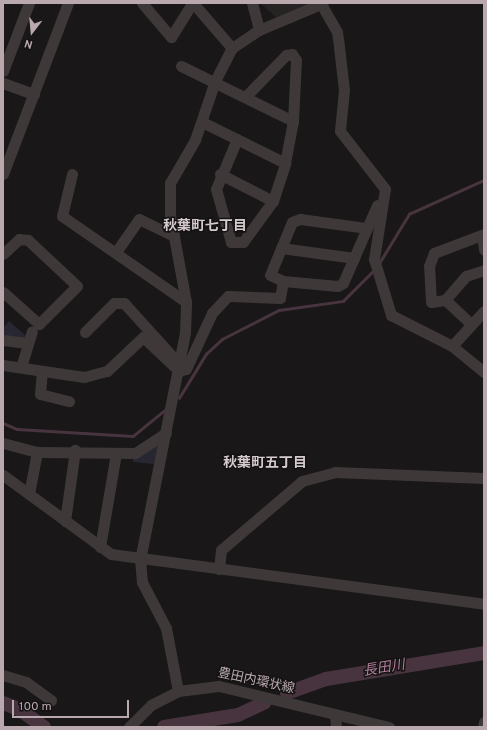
<!DOCTYPE html>
<meta charset="utf-8">
<style>
body{margin:0}
#map{position:relative;width:487px;height:730px;overflow:hidden;background:#191717;font-family:Overpass,"Noto Sans JP",sans-serif}
div>[style]{position:absolute}
.built>*{inset:0;background:#262323}
.green>*{inset:0;background:#282731}
.stream>*{height:2.5px;margin:-1.25px;padding:0 1.25px;transform-origin:1.25px;border-radius:1.25px;background:#47343f}
.river>*{height:14px;margin:-7px;padding:0 7px;transform-origin:7px;border-radius:7px;background:#47343f}
.minor>*{height:11px;margin:-5.5px;padding:0 5.5px;transform-origin:5.5px;border-radius:5.5px;background:#3e3839}
span{translate:-50% -50%;white-space:nowrap;text-align:center;line-height:1.15;-webkit-text-stroke:3px #141212;paint-order:stroke}
.street-label{font-size:13px;color:#b9a9af}
.neighbourhood-label{font-size:14px;color:#d5cace;font-weight:700}
.water-label{font-size:14px;color:#b4819e;font-style:italic}
.frame{position:absolute;inset:0;border:4px solid #b9a9af;pointer-events:none}
.north{position:absolute;left:12px;top:12px;width:40px;height:40px;-webkit-text-stroke:3px #141212;paint-order:stroke;rotate:196deg;font-size:11px;font-weight:700;line-height:16px;text-align:center;color:#b9a9af}
.north::after{content:'';display:block;margin:auto;width:14px;height:18px;background:#b9a9af;clip-path:polygon(50% 0,100% 100%,50% 72%,0 100%)}
.scale{position:absolute;left:12px;top:700px;width:117px;height:18px;box-sizing:border-box;border:2px solid #b9a9af;border-top:0;padding-left:5px;font-size:12px;line-height:14px;white-space:nowrap;color:#b9a9af;-webkit-text-stroke:3px #141212;paint-order:stroke}
</style>
<div id="map">
<div class="built">
<div style="clip-path:polygon(260px 3px,314px 3px,277px 18px)"></div>
</div>
<div class="green">
<div style="clip-path:polygon(9px 321px,26px 336px,23px 339px,3px 336px,3px 328px)"></div>
<div style="clip-path:polygon(153px 445px,158px 446px,154px 464px,133px 462px,133px 456px)"></div>
</div>
<div class="stream">
<div style="left:378px;top:265px;width:60px;rotate:-58.7deg"></div>
<div style="left:409px;top:214px;width:82px;rotate:-24.4deg"></div>
<div style="left:179px;top:398px;width:52px;rotate:-58.5deg"></div>
<div style="left:206px;top:354px;width:22px;rotate:-43deg"></div>
<div style="left:222px;top:339px;width:64px;rotate:-27deg"></div>
<div style="left:279px;top:310px;width:65px;rotate:-8deg"></div>
<div style="left:343px;top:301px;width:44px;rotate:-45deg"></div>
<div style="left:3px;top:423px;width:15px;rotate:23deg"></div>
<div style="left:17px;top:429px;width:116px;rotate:3.5deg"></div>
<div style="left:133px;top:436px;width:43px;rotate:-39.3deg"></div>
</div>
<div class="river">
<div style="left:287px;top:693px;width:41px;rotate:-19.7deg"></div>
<div style="left:326px;top:679px;width:160px;rotate:-9.3deg"></div>
<div style="left:3px;top:703px;width:17px;rotate:21deg"></div>
<div style="left:19px;top:709px;width:31px;rotate:36deg"></div>
<div style="left:164px;top:727px;width:75px;rotate:-9.2deg"></div>
<div style="left:238px;top:715px;width:29px;rotate:-25deg"></div>
</div>
<div class="minor">
<div style="left:142px;top:3px;width:45px;rotate:49.5deg"></div>
<div style="left:171px;top:37px;width:40px;rotate:-58deg"></div>
<div style="left:193px;top:3px;width:60px;rotate:49.1deg"></div>
<div style="left:252px;top:3px;width:28px;rotate:75deg"></div>
<div style="left:321px;top:4px;width:32px;rotate:60deg"></div>
<div style="left:337px;top:32px;width:15px;rotate:82deg"></div>
<div style="left:339px;top:47px;width:43px;rotate:83.4deg"></div>
<div style="left:344px;top:90px;width:41px;rotate:95.6deg"></div>
<div style="left:340px;top:131px;width:73px;rotate:52.2deg"></div>
<div style="left:385px;top:189px;width:71px;rotate:98.9deg"></div>
<div style="left:374px;top:259px;width:59px;rotate:73.1deg"></div>
<div style="left:391px;top:315px;width:68px;rotate:26.9deg"></div>
<div style="left:452px;top:346px;width:41px;rotate:39.1deg"></div>
<div style="left:181px;top:66px;width:125px;rotate:26.2deg"></div>
<div style="left:293px;top:121px;width:43px;rotate:100.8deg"></div>
<div style="left:285px;top:163px;width:93px;rotate:-153.7deg"></div>
<div style="left:3px;top:71px;width:73px;rotate:-69.1deg"></div>
<div style="left:3px;top:83px;width:33px;rotate:20deg"></div>
<div style="left:245px;top:97px;width:59px;rotate:-45.7deg"></div>
<div style="left:286px;top:55px;width:6px;rotate:-9deg"></div>
<div style="left:292px;top:54px;width:7px;rotate:56deg"></div>
<div style="left:296px;top:60px;width:61px;rotate:92.8deg"></div>
<div style="left:237px;top:139px;width:54px;rotate:112.8deg"></div>
<div style="left:216px;top:189px;width:55px;rotate:74.2deg"></div>
<div style="left:231px;top:242px;width:12px"></div>
<div style="left:243px;top:242px;width:51px;rotate:-53.8deg"></div>
<div style="left:273px;top:201px;width:40px;rotate:-72deg"></div>
<div style="left:3px;top:174px;width:183px;rotate:-69.2deg"></div>
<div style="left:72px;top:174px;width:43px;rotate:103.4deg"></div>
<div style="left:62px;top:216px;width:151px;rotate:34.7deg"></div>
<div style="left:220px;top:174px;width:59px;rotate:27deg"></div>
<div style="left:482px;top:235px;width:15px;rotate:82deg"></div>
<div style="left:281px;top:248px;width:74px;rotate:7.8deg"></div>
<div style="left:116px;top:252px;width:40px;rotate:-55.1deg"></div>
<div style="left:139px;top:219px;width:39px;rotate:26deg"></div>
<div style="left:3px;top:254px;width:22px;rotate:-43deg"></div>
<div style="left:19px;top:239px;width:9px;rotate:6deg"></div>
<div style="left:28px;top:240px;width:67px;rotate:43.2deg"></div>
<div style="left:77px;top:286px;width:54px;rotate:135deg"></div>
<div style="left:39px;top:324px;width:48px;rotate:-138.4deg"></div>
<div style="left:283px;top:281px;width:55px;rotate:5.2deg"></div>
<div style="left:338px;top:286px;width:6px;rotate:-31deg"></div>
<div style="left:343px;top:283px;width:85px;rotate:-66.4deg"></div>
<div style="left:445px;top:300px;width:32px;rotate:-49deg"></div>
<div style="left:466px;top:276px;width:19px;rotate:-18deg"></div>
<div style="left:470px;top:323px;width:34px;rotate:-137deg"></div>
<div style="left:445px;top:300px;width:14px;rotate:172deg"></div>
<div style="left:431px;top:302px;width:36px;rotate:-93deg"></div>
<div style="left:429px;top:266px;width:14px;rotate:-69deg"></div>
<div style="left:434px;top:253px;width:53px;rotate:-20.8deg"></div>
<div style="left:85px;top:332px;width:41px;rotate:-45deg"></div>
<div style="left:114px;top:303px;width:10px"></div>
<div style="left:124px;top:303px;width:72px;rotate:47.8deg"></div>
<div style="left:3px;top:340px;width:24px;rotate:7deg"></div>
<div style="left:452px;top:346px;width:47px;rotate:-47.6deg"></div>
<div style="left:3px;top:365px;width:82px;rotate:8.4deg"></div>
<div style="left:84px;top:377px;width:24px;rotate:-15deg"></div>
<div style="left:107px;top:371px;width:50px;rotate:-43.4deg"></div>
<div style="left:143px;top:337px;width:50px;rotate:43.4deg"></div>
<div style="left:21px;top:367px;width:37px;rotate:-73deg"></div>
<div style="left:42px;top:371px;width:23px;rotate:95deg"></div>
<div style="left:40px;top:394px;width:30px;rotate:14deg"></div>
<div style="left:179px;top:371px;width:7px;rotate:-16deg"></div>
<div style="left:186px;top:369px;width:62px;rotate:-65.1deg"></div>
<div style="left:212px;top:313px;width:23px;rotate:-47deg"></div>
<div style="left:228px;top:296px;width:52px;rotate:2.2deg"></div>
<div style="left:280px;top:298px;width:17px;rotate:-80deg"></div>
<div style="left:283px;top:281px;width:14px;rotate:-155deg"></div>
<div style="left:270px;top:275px;width:57px;rotate:-67.5deg"></div>
<div style="left:292px;top:222px;width:9px;rotate:-21deg"></div>
<div style="left:300px;top:219px;width:68px;rotate:7.7deg"></div>
<div style="left:3px;top:443px;width:35px;rotate:15deg"></div>
<div style="left:37px;top:452px;width:98px;rotate:0.6deg"></div>
<div style="left:135px;top:453px;width:37px;rotate:-33deg"></div>
<div style="left:3px;top:475px;width:134px;rotate:36.2deg"></div>
<div style="left:111px;top:554px;width:376px;rotate:7.6deg"></div>
<div style="left:29px;top:494px;width:43px;rotate:-79.2deg"></div>
<div style="left:65px;top:521px;width:72px;rotate:-82deg"></div>
<div style="left:100px;top:547px;width:95px;rotate:-80.3deg"></div>
<div style="left:219px;top:569px;width:19px;rotate:-84deg"></div>
<div style="left:221px;top:550px;width:106px;rotate:-40.4deg"></div>
<div style="left:302px;top:481px;width:34px;rotate:-15deg"></div>
<div style="left:335px;top:472px;width:149px;rotate:2.3deg"></div>
<div style="left:3px;top:675px;width:24px;rotate:17deg"></div>
<div style="left:26px;top:682px;width:31px;rotate:36deg"></div>
<div style="left:178px;top:691px;width:64px;rotate:-100.8deg"></div>
<div style="left:166px;top:628px;width:52px;rotate:-117.6deg"></div>
<div style="left:142px;top:582px;width:22px;rotate:-95deg"></div>
<div style="left:140px;top:560px;width:231px;rotate:-78.8deg"></div>
<div style="left:185px;top:333px;width:31px;rotate:-88deg"></div>
<div style="left:186px;top:302px;width:88px;rotate:-100.4deg"></div>
<div style="left:170px;top:215px;width:32px;rotate:-90deg"></div>
<div style="left:170px;top:183px;width:50px;rotate:-59.8deg"></div>
<div style="left:195px;top:140px;width:62px;rotate:-71.3deg"></div>
<div style="left:215px;top:81px;width:37px;rotate:-63deg"></div>
<div style="left:232px;top:48px;width:32px;rotate:-34deg"></div>
<div style="left:259px;top:30px;width:69px;rotate:-22.9deg"></div>
<div style="left:335px;top:715px;width:12px;rotate:85deg"></div>
<div style="left:129px;top:727px;width:31px;rotate:-45deg"></div>
<div style="left:151px;top:705px;width:30px;rotate:-27deg"></div>
<div style="left:178px;top:691px;width:41px;rotate:-7deg"></div>
<div style="left:219px;top:686px;width:175px;rotate:13.6deg"></div>
<div style="left:483px;top:727px;width:5px;rotate:-79deg"></div>
</div>
<div class="street-label">
<span style="left:256px;top:682px;rotate:12deg">豊田内環状線</span>
</div>
<div class="neighbourhood-label">
<span style="left:205px;top:227px">秋葉町七丁目</span>
<span style="left:265px;top:464px">秋葉町五丁目</span>
</div>
<div class="water-label">
<span style="left:384px;top:669px;rotate:-9deg">長田川</span>
</div>
<div class="frame"></div>
<div class="north">N</div>
<div class="scale">100 m</div>
</div>
